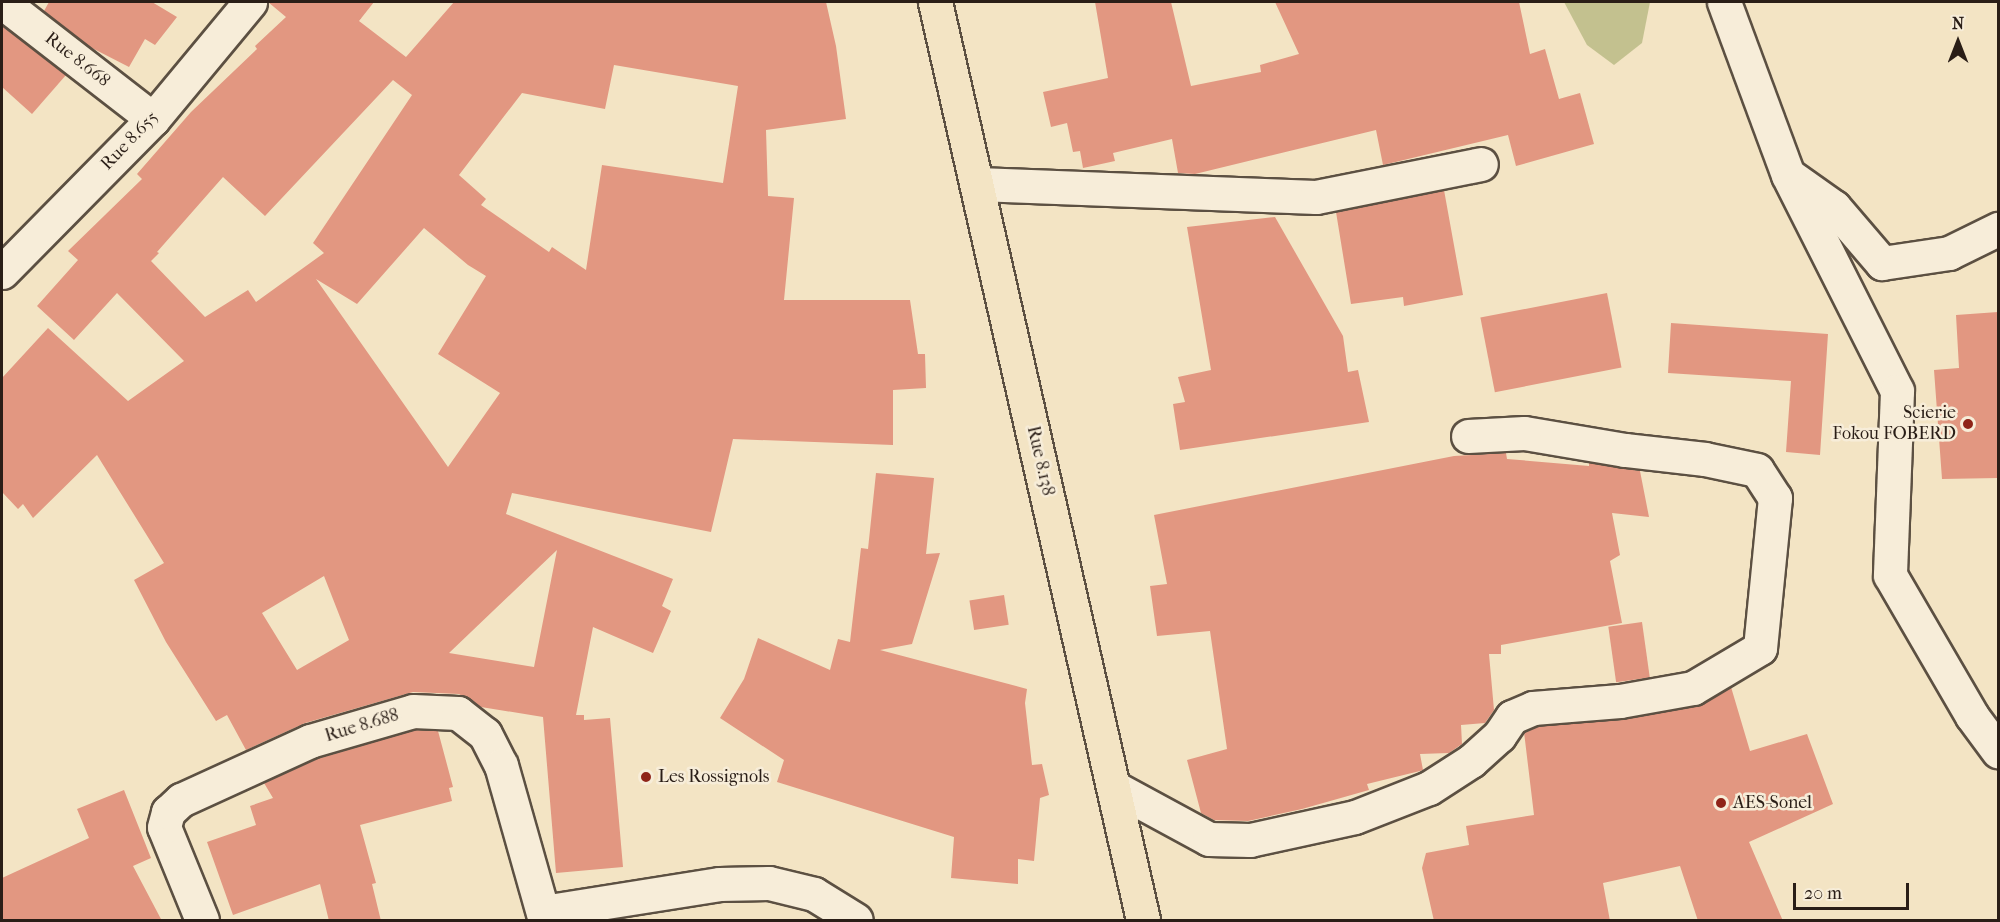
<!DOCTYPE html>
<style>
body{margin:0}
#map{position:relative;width:2000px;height:922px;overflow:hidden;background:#f3e4c4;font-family:"IM FELL French Canon",serif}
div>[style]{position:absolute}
.green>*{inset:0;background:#c3c18f}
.building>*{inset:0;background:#e29781;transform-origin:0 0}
.roads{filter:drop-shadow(2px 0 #5c5042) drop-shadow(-2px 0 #5c5042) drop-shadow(0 2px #5c5042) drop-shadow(0 -2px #5c5042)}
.minor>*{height:33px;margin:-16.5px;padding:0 16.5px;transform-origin:16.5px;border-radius:16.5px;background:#f7edd9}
.major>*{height:33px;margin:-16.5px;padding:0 16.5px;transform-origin:16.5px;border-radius:16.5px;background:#f3e4c4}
.dots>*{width:16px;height:16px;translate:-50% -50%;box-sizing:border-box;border:3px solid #f7edd9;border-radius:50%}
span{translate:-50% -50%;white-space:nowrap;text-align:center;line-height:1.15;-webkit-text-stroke:5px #f7edd9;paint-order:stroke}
.street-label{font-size:18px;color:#2a1e17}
.poi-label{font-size:18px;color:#2a1e17}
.right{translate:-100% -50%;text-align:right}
.left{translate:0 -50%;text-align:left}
.frame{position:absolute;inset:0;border:3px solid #2a1e17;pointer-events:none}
.north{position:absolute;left:1928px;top:12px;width:60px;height:60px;-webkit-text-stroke:4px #f7edd9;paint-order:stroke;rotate:0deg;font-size:16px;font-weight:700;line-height:24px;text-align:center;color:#2a1e17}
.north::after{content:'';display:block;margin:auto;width:21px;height:27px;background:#2a1e17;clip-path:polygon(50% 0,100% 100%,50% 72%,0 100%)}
.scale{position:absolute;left:1793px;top:883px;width:116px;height:27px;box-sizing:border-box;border:3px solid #2a1e17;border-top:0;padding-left:8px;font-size:18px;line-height:21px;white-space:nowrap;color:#2a1e17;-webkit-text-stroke:4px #f7edd9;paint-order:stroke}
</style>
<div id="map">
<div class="green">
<div style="clip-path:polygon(1564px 2px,1650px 2px,1642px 43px,1614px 65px,1587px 45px)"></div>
</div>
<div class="building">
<div style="clip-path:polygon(49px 2px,152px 2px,177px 17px,155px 45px,145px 39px,129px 67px,90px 47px,44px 11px)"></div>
<div style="clip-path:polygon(evenodd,268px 2px,374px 2px,359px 21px,406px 57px,454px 2px,826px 2px,836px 46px,846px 119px,766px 130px,768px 196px,794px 198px,784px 300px,910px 300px,918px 354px,925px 354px,926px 388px,893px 390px,893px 445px,733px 439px,711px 532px,512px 493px,506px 514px,673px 579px,662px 606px,671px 611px,653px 653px,593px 627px,576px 715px,584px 715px,584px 720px,610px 718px,623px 867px,556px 873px,543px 717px,481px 707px,459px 694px,413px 692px,305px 723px,246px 750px,227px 715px,216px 721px,166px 642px,134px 580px,164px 563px,97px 455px,33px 518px,23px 504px,18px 509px,2px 492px,2px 378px,48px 328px,128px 401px,184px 361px,117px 293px,74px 340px,37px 306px,78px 260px,68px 251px,142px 179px,137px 174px,191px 112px,257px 49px,255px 46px,286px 17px,268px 2px,614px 65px,738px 86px,723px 183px,602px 165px,586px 270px,552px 247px,549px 252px,481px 205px,486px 199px,459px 175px,522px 93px,605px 109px,614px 65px,268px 2px,393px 80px,412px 95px,313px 243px,324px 253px,256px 302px,248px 290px,205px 317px,151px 261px,159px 253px,157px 252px,223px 177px,265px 216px,393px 80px,268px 2px,424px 228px,468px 265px,486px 276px,438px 354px,500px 393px,448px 467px,316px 279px,357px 304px,424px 228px,268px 2px,557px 550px,534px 667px,449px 653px,557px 550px,268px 2px,324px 576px,349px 640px,297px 670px,262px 613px,324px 576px)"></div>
<div style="clip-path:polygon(1095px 2px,1171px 2px,1191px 86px,1261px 72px,1260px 65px,1299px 54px,1275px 2px,1519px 2px,1530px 54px,1545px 49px,1559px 99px,1580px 93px,1594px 144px,1516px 166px,1508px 135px,1383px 165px,1376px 130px,1195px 174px,1178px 173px,1172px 139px,1113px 153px,1115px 161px,1083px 168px,1080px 151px,1073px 152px,1067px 123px,1051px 127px,1043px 92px,1108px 78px)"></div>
<div style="clip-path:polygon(2px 25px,66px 75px,32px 114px,2px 87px)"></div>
<div style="clip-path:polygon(1444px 190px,1463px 295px,1404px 306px,1403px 297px,1351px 304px,1336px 212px)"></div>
<div style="clip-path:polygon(1275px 217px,1343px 336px,1348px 372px,1358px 370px,1369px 422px,1180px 450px,1173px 404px,1185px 402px,1178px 377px,1211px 370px,1187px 227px)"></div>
<div style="left:1607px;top:293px;width:76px;height:129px;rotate:79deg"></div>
<div style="clip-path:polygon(1998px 312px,1998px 478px,1942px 479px,1934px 370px,1959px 368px,1956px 315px)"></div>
<div style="clip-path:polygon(1671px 323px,1828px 334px,1820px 455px,1786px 452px,1791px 381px,1668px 373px)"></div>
<div style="clip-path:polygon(1506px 453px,1507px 459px,1589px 466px,1589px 463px,1640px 471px,1649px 517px,1612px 513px,1620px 555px,1610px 561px,1622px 623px,1501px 645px,1501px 654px,1489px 654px,1494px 710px,1485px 723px,1461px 725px,1462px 744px,1449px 753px,1420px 754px,1423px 770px,1420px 771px,1367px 784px,1369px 790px,1302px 809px,1248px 821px,1214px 820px,1201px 813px,1187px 760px,1227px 749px,1210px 631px,1157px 636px,1150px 586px,1167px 584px,1154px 515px,1454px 456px)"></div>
<div style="clip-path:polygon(876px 473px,934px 478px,926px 554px,940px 553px,912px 644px,880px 650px,1027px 689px,1025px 703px,1032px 765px,1042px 764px,1049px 795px,1040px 798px,1034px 861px,1018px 859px,1018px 884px,951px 878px,954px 837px,777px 782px,784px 760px,720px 718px,744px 679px,758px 638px,830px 670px,838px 639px,850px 642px,861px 548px,868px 549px)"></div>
<div style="left:1004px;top:595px;width:30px;height:35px;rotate:81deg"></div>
<div style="left:1642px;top:622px;width:56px;height:34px;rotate:82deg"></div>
<div style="clip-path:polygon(1731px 687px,1750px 751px,1807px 734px,1833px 804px,1749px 842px,1783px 921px,1698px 921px,1680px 866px,1603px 883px,1610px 921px,1434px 921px,1422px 868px,1426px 853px,1469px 845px,1466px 826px,1534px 815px,1524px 732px,1538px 726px,1622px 720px,1696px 706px)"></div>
<div style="clip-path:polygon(415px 730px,438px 731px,453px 787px,449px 788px,452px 801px,360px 825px,376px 883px,372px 884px,381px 921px,329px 921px,320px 884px,233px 915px,207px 842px,256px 825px,250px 806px,273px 798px,264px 783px,317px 759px)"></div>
<div style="clip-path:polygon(124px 790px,151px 858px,133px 866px,162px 921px,2px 921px,2px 878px,89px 838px,77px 809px)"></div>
</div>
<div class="roads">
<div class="minor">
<div style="left:2px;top:2px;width:191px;rotate:37.8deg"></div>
<div style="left:1724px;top:2px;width:184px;rotate:69.7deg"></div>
<div style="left:1788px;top:175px;width:242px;rotate:63.2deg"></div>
<div style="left:1897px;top:391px;width:184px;rotate:92.2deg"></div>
<div style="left:1890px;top:575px;width:163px;rotate:59.8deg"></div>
<div style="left:1972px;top:716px;width:44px;rotate:53.4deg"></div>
<div style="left:1790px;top:176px;width:54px;rotate:35.2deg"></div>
<div style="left:1834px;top:207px;width:74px;rotate:49.4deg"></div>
<div style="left:1882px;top:263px;width:68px;rotate:-8.5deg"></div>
<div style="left:1949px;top:253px;width:55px;rotate:-26.1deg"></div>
<div style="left:978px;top:184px;width:338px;rotate:2.2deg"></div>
<div style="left:1316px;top:197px;width:168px;rotate:-11.3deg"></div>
<div style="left:2px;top:272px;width:215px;rotate:-45.4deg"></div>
<div style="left:153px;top:119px;width:152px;rotate:-50.3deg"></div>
<div style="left:1115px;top:788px;width:107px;rotate:28.5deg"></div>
<div style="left:1209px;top:839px;width:41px;rotate:1.4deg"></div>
<div style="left:1250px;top:840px;width:107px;rotate:-12.4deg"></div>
<div style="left:1355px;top:817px;width:79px;rotate:-21.4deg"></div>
<div style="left:1429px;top:788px;width:50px;rotate:-32.7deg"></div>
<div style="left:1471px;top:761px;width:38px;rotate:-42deg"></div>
<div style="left:1499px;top:736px;width:23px;rotate:-56deg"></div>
<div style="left:1512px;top:717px;width:23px;rotate:-23deg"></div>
<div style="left:1533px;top:708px;width:87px;rotate:-4.6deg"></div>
<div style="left:1620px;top:701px;width:74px;rotate:-10.1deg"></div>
<div style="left:1693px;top:688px;width:78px;rotate:-30.8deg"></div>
<div style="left:1760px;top:648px;width:151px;rotate:-84.3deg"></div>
<div style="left:1775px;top:498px;width:33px;rotate:-123deg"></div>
<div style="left:1757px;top:470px;width:53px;rotate:-168.1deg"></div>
<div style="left:1705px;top:459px;width:81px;rotate:-173.6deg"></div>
<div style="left:1625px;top:450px;width:102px;rotate:-170.4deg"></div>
<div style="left:1524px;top:433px;width:56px;rotate:176.9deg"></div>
<div style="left:543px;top:912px;width:178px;rotate:-9deg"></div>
<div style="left:719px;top:884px;width:50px;rotate:-1.1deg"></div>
<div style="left:769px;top:883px;width:46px;rotate:13.7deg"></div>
<div style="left:814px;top:894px;width:49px;rotate:31.8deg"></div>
<div style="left:202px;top:920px;width:100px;rotate:-112.2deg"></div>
<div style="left:164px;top:827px;width:16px;rotate:-75deg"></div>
<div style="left:168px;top:812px;width:18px;rotate:-43deg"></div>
<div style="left:181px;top:800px;width:142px;rotate:-24.6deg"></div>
<div style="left:310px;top:741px;width:107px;rotate:-16.2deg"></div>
<div style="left:413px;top:711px;width:45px;rotate:2.5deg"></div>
<div style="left:458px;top:713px;width:34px;rotate:38deg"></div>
<div style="left:485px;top:734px;width:35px;rotate:63deg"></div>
<div style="left:501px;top:765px;width:161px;rotate:74.2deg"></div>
</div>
<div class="major">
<div style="left:935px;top:2px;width:941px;rotate:77.23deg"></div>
</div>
</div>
<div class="dots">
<div style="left:1968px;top:424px;background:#8f2418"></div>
<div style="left:646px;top:777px;background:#8f2418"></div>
<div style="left:1721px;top:803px;background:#8f2418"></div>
</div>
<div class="street-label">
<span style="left:77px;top:60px;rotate:38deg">Rue 8.668</span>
<span style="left:130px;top:141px;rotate:-46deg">Rue 8.655</span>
<span style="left:1040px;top:461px;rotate:77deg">Rue 8.138</span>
<span style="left:362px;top:726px;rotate:-17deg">Rue 8.688</span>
</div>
<div class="poi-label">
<span class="right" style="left:1956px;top:424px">Scierie<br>Fokou FOBERD</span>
<span class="left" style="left:658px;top:777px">Les Rossignols</span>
<span class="left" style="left:1733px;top:803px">AES-Sonel</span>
</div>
<div class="frame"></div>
<div class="north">N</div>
<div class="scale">20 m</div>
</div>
